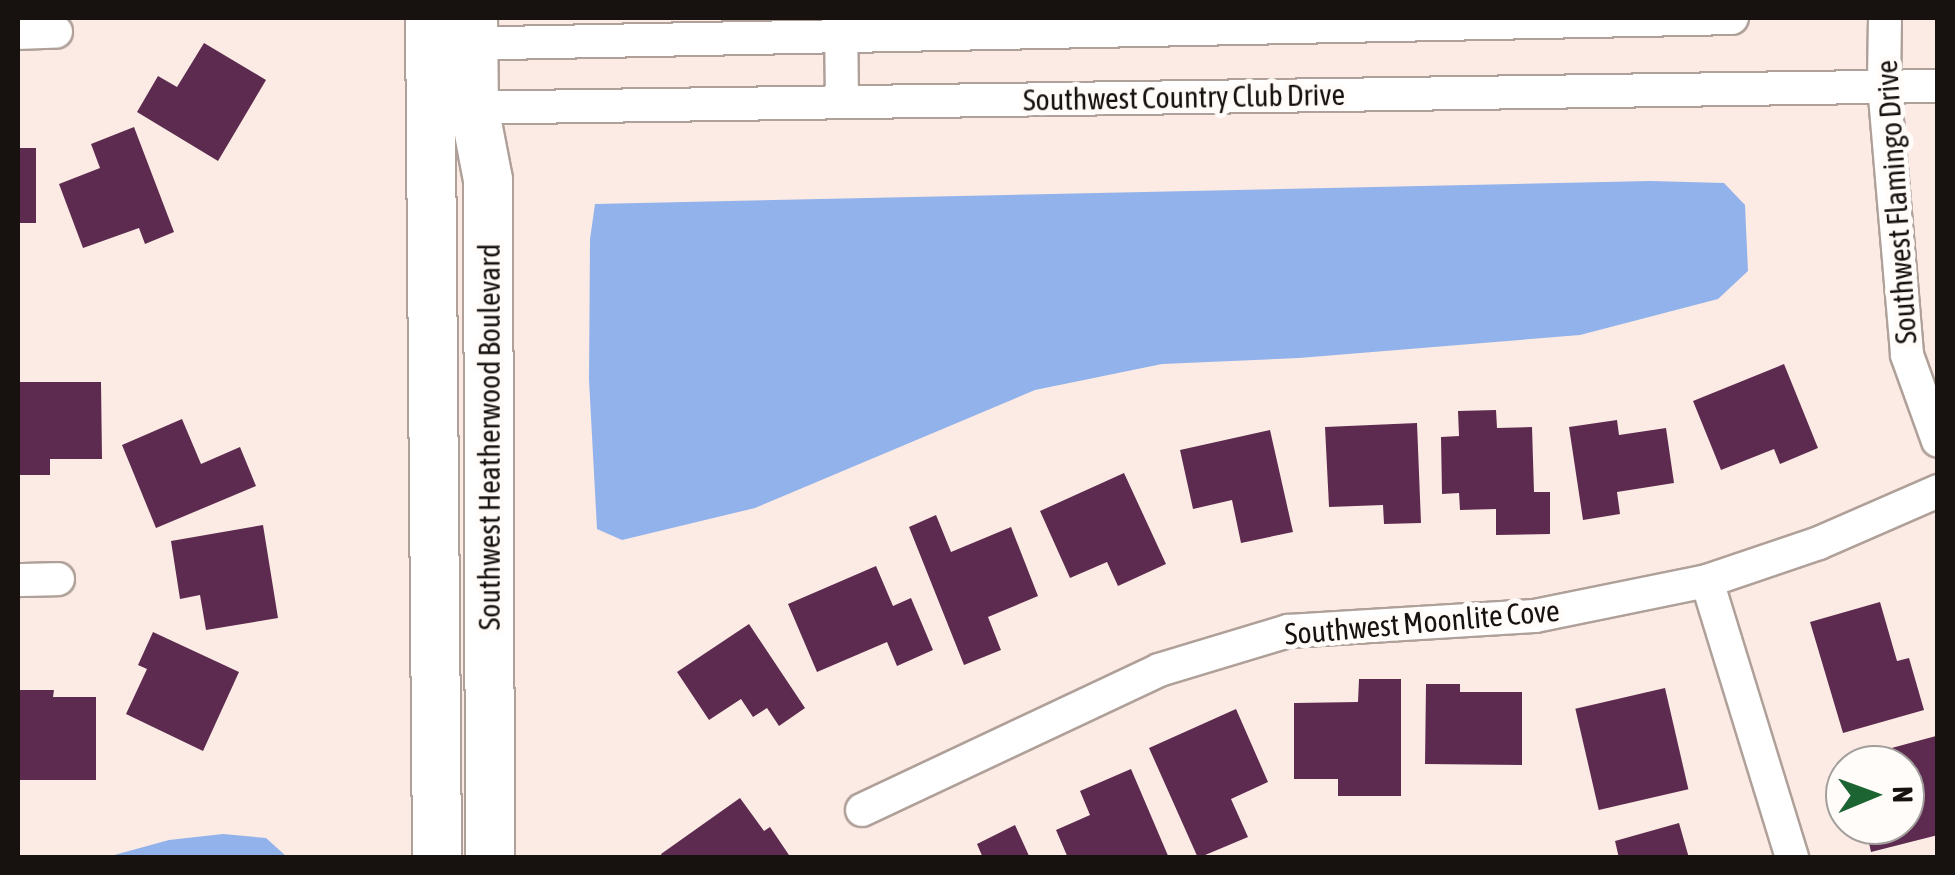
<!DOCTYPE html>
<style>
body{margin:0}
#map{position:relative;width:1955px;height:875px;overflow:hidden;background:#fbebe4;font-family:"Asap Condensed",sans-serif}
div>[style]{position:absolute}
.water>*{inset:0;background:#92b2eb}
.building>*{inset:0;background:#5e2b50;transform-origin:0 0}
.roads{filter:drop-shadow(2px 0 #afa099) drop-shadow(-2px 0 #afa099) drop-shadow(0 2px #afa099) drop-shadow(0 -2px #afa099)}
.street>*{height:32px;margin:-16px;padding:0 16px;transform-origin:16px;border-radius:16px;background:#fff}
.secondary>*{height:48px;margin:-24px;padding:0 24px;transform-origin:24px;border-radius:24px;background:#fff}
span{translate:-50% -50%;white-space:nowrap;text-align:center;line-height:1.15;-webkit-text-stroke:10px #fffcfa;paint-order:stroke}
.street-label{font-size:30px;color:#17110f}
.frame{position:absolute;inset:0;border:20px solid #17110f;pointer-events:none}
.north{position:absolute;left:1825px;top:745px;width:100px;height:100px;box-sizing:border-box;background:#fffcfa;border:2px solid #a29e9c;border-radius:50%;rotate:89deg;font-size:28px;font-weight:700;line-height:40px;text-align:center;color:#17110f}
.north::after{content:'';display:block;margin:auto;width:35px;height:45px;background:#1c6533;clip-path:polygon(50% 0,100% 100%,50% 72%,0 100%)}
</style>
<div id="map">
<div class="water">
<div style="clip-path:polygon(1650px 181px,1724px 183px,1745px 205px,1748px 271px,1718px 299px,1580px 335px,1299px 358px,1162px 364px,1035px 390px,755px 508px,622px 540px,597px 529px,589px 380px,590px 239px,595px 204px)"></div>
<div style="clip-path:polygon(223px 834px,266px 838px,287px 857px,107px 857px,169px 840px)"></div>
</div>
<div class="building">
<div style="clip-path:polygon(204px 43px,266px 80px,218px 161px,137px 112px,158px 76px,177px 87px)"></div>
<div style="clip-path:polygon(134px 127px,174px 232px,145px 244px,139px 228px,83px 248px,59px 184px,100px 168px,91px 144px)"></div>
<div style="left:18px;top:148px;width:18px;height:75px"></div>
<div style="clip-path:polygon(1784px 364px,1818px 448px,1780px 464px,1774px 449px,1721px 470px,1693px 401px)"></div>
<div style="clip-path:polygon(18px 382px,101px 382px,102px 459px,50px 459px,50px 475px,18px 475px)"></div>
<div style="clip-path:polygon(1496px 410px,1497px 428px,1532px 427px,1534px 492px,1550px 492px,1550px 534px,1496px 535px,1496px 509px,1460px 510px,1459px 493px,1442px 494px,1441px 437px,1459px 436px,1458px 411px)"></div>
<div style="clip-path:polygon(182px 419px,201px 464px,240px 447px,256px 486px,156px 528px,122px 445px)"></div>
<div style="clip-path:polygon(1617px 420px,1619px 435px,1666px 428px,1674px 483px,1617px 492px,1620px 514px,1583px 520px,1569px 427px)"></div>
<div style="clip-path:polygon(1417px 423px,1421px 523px,1384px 524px,1383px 505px,1329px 507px,1325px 427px)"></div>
<div style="clip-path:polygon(1270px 430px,1293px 532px,1241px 543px,1232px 500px,1193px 509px,1180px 450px)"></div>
<div style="clip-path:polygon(1124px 473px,1166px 564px,1118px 586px,1107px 562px,1070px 578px,1040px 511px)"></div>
<div style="clip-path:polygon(936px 515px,951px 552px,1011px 527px,1038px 596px,988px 617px,1001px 650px,964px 665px,909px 527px)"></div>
<div style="clip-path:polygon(263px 525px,278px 618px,206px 630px,200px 595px,180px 599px,171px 541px)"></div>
<div style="clip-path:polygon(876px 566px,893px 606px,911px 598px,933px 650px,897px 666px,887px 642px,817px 672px,788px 604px)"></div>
<div style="clip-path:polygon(1880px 602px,1897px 661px,1909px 658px,1924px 710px,1843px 733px,1810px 622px)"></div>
<div style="clip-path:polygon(749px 624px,805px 708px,779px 726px,767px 708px,753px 717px,741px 699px,709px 720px,677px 672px)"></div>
<div style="clip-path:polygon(153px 632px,239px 672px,203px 751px,126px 714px,147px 669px,138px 665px)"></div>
<div style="clip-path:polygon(1359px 679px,1401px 679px,1401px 796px,1338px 796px,1338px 779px,1294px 779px,1294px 703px,1358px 702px)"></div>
<div style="clip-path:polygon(1426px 684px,1460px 684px,1460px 692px,1522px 692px,1522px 765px,1425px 764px)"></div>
<div style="left:1665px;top:688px;width:104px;height:92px;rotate:77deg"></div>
<div style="clip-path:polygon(18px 690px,54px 690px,53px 697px,96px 697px,96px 780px,18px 780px)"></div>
<div style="clip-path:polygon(1236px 709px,1268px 782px,1231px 799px,1248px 837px,1198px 858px,1149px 748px)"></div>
<div style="clip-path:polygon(1936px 736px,1938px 835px,1871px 852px,1865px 825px,1905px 825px,1905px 765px,1864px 765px,1862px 756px)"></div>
<div style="clip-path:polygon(1131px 769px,1169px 858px,1068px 858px,1056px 830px,1090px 815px,1080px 791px)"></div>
<div style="clip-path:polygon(740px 798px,764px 831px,770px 827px,791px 858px,663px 858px,661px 854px)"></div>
<div style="clip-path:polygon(1679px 823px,1689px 858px,1619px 858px,1615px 841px)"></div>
<div style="clip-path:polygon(1015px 825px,1030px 858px,983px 858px,977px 844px)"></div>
</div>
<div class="roads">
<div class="street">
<div style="left:1885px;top:18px;width:67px;rotate:90.9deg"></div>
<div style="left:1884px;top:85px;width:271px;rotate:85.1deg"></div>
<div style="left:1907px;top:355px;width:91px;rotate:70.2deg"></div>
<div style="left:841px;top:19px;width:80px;rotate:89.3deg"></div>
<div style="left:18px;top:33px;width:38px;rotate:-2deg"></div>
<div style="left:452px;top:44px;width:1280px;rotate:-1.16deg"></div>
<div style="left:455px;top:108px;width:1483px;rotate:-0.85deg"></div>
<div style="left:18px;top:580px;width:40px;rotate:-1.4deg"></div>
<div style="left:1707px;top:581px;width:290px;rotate:72.9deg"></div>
<div style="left:862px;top:810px;width:328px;rotate:-25.2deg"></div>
<div style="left:1159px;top:670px;width:135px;rotate:-16.8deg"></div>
<div style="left:1288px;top:631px;width:247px;rotate:-3.5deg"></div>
<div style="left:1535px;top:616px;width:176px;rotate:-11.5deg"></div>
<div style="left:1707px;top:581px;width:118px;rotate:-18.7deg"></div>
<div style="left:1819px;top:543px;width:130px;rotate:-23.6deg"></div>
</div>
<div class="secondary">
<div style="left:430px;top:18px;width:840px;rotate:89.52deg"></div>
<div style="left:473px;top:18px;width:89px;rotate:89.4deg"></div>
<div style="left:474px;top:107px;width:74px;rotate:79.1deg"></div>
<div style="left:488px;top:180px;width:678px;rotate:89.83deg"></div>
</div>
</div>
<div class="street-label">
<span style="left:1184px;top:97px;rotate:-1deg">Southwest Country Club Drive</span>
<span style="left:1896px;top:202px;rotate:-94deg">Southwest Flamingo Drive</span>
<span style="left:489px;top:437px;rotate:-90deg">Southwest Heatherwood Boulevard</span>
<span style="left:1422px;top:622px;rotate:-5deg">Southwest Moonlite Cove</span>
</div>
<div class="frame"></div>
<div class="north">N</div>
</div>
